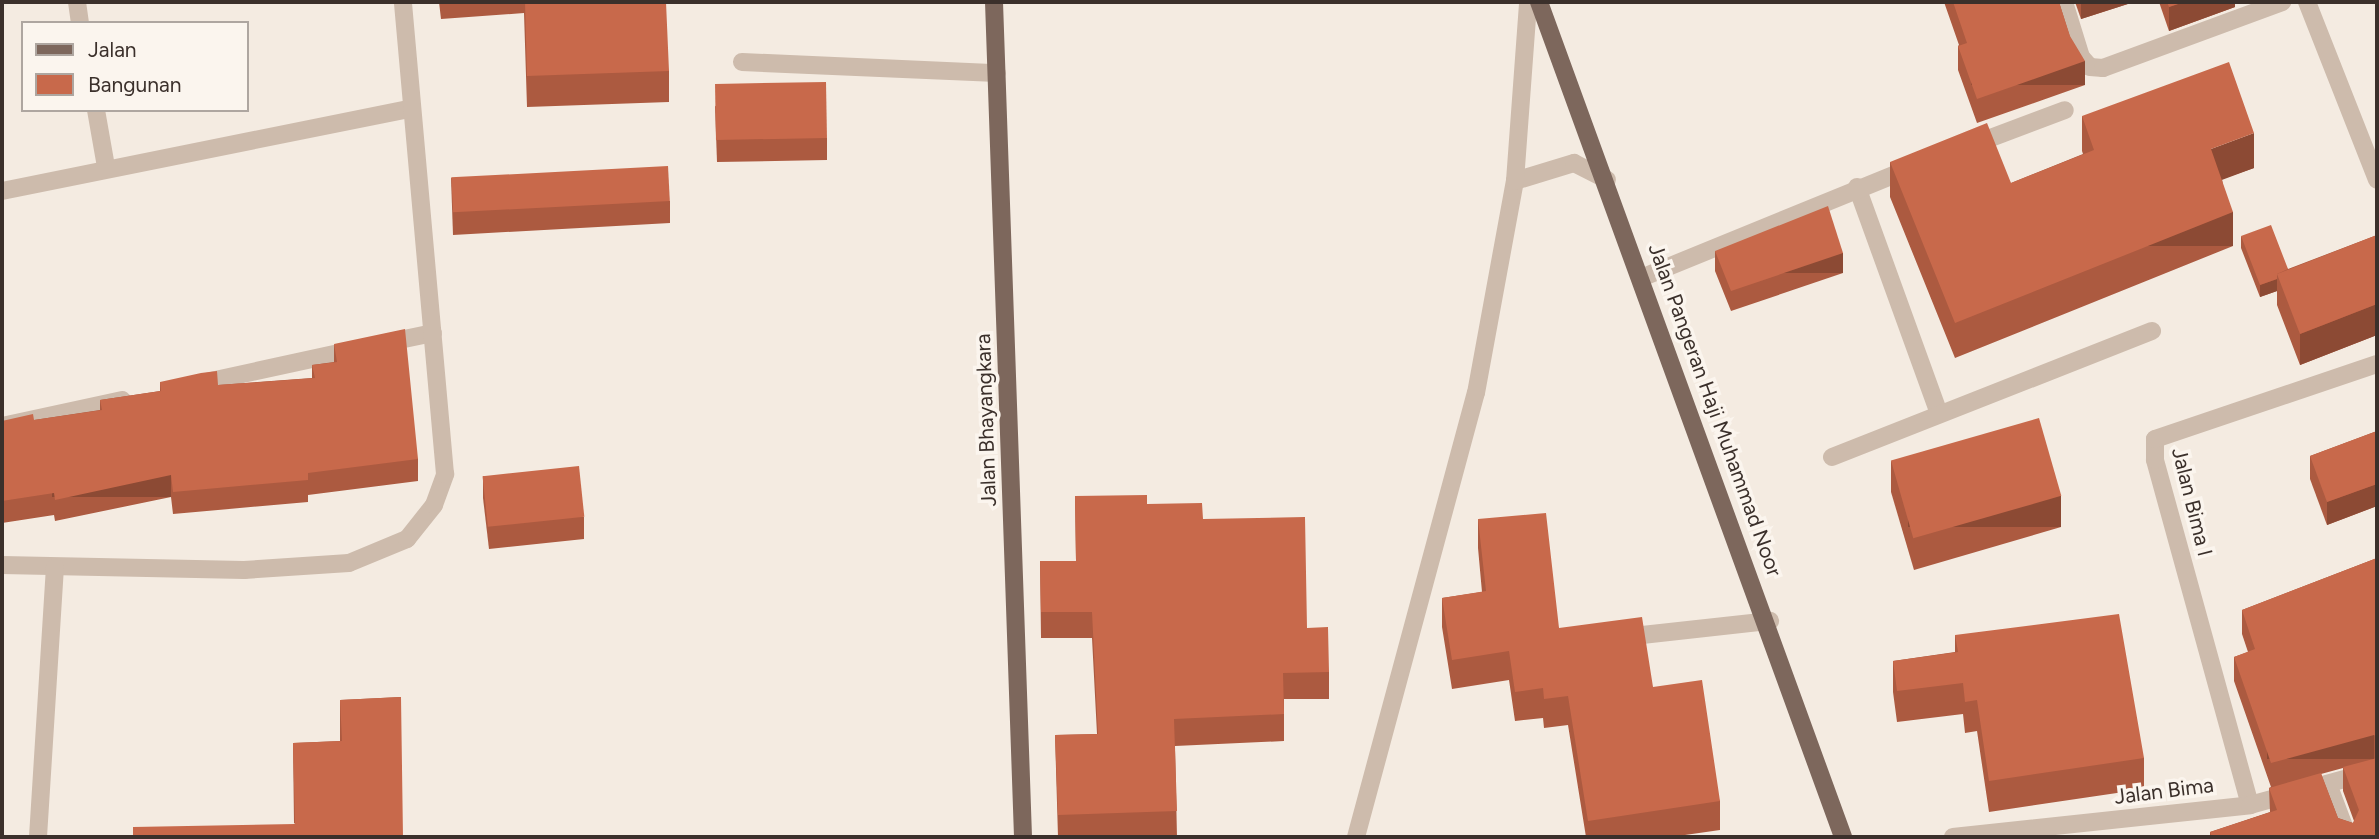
<!DOCTYPE html>
<style>
body{margin:0}
#map{position:relative;width:2379px;height:839px;overflow:hidden;background:#f4ebe1;font-family:Figtree,sans-serif}
div>[style]{position:absolute}
.minor>*{height:18px;margin:-9px;padding:0 9px;transform-origin:9px;border-radius:9px;background:#cdbbac}
.major>*{height:18px;margin:-9px;padding:0 9px;transform-origin:9px;border-radius:9px;background:#7d675c}
.wall>*{inset:0;background:#ac5a40}
.shaded-wall>*{inset:0;background:#8c4a34;transform-origin:0 0}
.building>*{inset:0;background:#c8694b;transform-origin:0 0}
span{translate:-50% -50%;white-space:nowrap;text-align:center;line-height:1.15;-webkit-text-stroke:7px #fbf5ee;paint-order:stroke}
.street-label{font-size:21px;color:#3b302b}
.frame{position:absolute;inset:0;border:4px solid #3b302b;pointer-events:none}
.legend{position:absolute;left:21px;top:21px;width:228px;height:91px;box-sizing:border-box;background:#fbf5ee;border:2px solid #aea6a0;margin:0;padding:9px 12px;list-style:none;font-size:21px;color:#3b302b}
.legend li{display:flex;align-items:center;gap:14px;height:35px}
.legend b{width:35px;border:2px solid #aea6a0}
</style>
<div id="map">
<div class="minor">
<div style="left:77px;top:2px;width:21px;rotate:82deg"></div>
<div style="left:2064px;top:2px;width:58px;rotate:72.8deg"></div>
<div style="left:2081px;top:57px;width:13px;rotate:48deg"></div>
<div style="left:2090px;top:67px;width:13px;rotate:4deg"></div>
<div style="left:2103px;top:68px;width:191px;rotate:-20.2deg"></div>
<div style="left:2307px;top:2px;width:191px;rotate:68.5deg"></div>
<div style="left:742px;top:62px;width:255px;rotate:2.5deg"></div>
<div style="left:96px;top:110px;width:58px;rotate:80deg"></div>
<div style="left:1972px;top:145px;width:99px;rotate:-20.6deg"></div>
<div style="left:1515px;top:181px;width:62px;rotate:-17deg"></div>
<div style="left:1574px;top:163px;width:37px;rotate:27deg"></div>
<div style="left:1857px;top:187px;width:241px;rotate:70.1deg"></div>
<div style="left:2px;top:191px;width:418px;rotate:-11.4deg"></div>
<div style="left:1641px;top:278px;width:291px;rotate:-22.2deg"></div>
<div style="left:385px;top:343px;width:49px;rotate:-11.8deg"></div>
<div style="left:197px;top:384px;width:165px;rotate:-12.3deg"></div>
<div style="left:2px;top:426px;width:123px;rotate:-12.2deg"></div>
<div style="left:1832px;top:457px;width:344px;rotate:-21.5deg"></div>
<div style="left:2px;top:565px;width:242px;rotate:1.2deg"></div>
<div style="left:244px;top:570px;width:105px;rotate:-3.8deg"></div>
<div style="left:349px;top:563px;width:63px;rotate:-22.5deg"></div>
<div style="left:407px;top:539px;width:43px;rotate:-51.5deg"></div>
<div style="left:434px;top:505px;width:33px;rotate:-70deg"></div>
<div style="left:445px;top:474px;width:474px;rotate:-95.1deg"></div>
<div style="left:1624px;top:637px;width:147px;rotate:-6.3deg"></div>
<div style="left:2328px;top:784px;width:57px;rotate:69.3deg"></div>
<div style="left:2250px;top:805px;width:358px;rotate:-105.4deg"></div>
<div style="left:2155px;top:460px;width:21px;rotate:-90deg"></div>
<div style="left:2155px;top:439px;width:234px;rotate:-18.7deg"></div>
<div style="left:38px;top:837px;width:270px;rotate:-86.4deg"></div>
<div style="left:1356px;top:837px;width:460px;rotate:-74.9deg"></div>
<div style="left:1476px;top:393px;width:216px;rotate:-79.6deg"></div>
<div style="left:1515px;top:181px;width:179px;rotate:-85.8deg"></div>
<div style="left:1953px;top:837px;width:299px;rotate:-6.1deg"></div>
<div style="left:2250px;top:805px;width:132px;rotate:-15.4deg"></div>
</div>
<div class="major">
<div style="left:994px;top:2px;width:836px;rotate:88.01deg"></div>
<div style="left:1539px;top:2px;width:889px;rotate:69.99deg"></div>
</div>
<div class="wall">
<div style="clip-path:polygon(439px 2px,626px 2px,669px 71px,669px 102px,527px 107px,524px 13px,441px 19px)"></div>
<div style="clip-path:polygon(1944px 2px,2059px 2px,2085px 85px,1977px 123px,1958px 70px,1958px 46px,1959px 45px)"></div>
<div style="clip-path:polygon(2075px 2px,2134px 2px,2081px 19px)"></div>
<div style="clip-path:polygon(2159px 2px,2235px 2px,2235px 7px,2169px 31px)"></div>
<div style="clip-path:polygon(715px 106px,827px 138px,827px 160px,717px 162px)"></div>
<div style="clip-path:polygon(2082px 116px,2254px 168px,2222px 179px,2233px 246px,1955px 358px,1890px 197px,1890px 162px,2011px 183px,2083px 154px,2082px 151px)"></div>
<div style="clip-path:polygon(451px 178px,670px 201px,670px 223px,453px 235px)"></div>
<div style="clip-path:polygon(2377px 235px,2377px 335px,2300px 365px,2277px 305px,2277px 291px,2260px 297px,2241px 248px,2241px 236px,2288px 269px)"></div>
<div style="clip-path:polygon(1715px 251px,1843px 273px,1731px 311px,1715px 271px)"></div>
<div style="clip-path:polygon(334px 344px,418px 459px,418px 481px,308px 495px,308px 502px,173px 514px,171px 497px,55px 521px,54px 515px,2px 523px,2px 421px,34px 420px,100px 410px,100px 400px,160px 391px,160px 382px,218px 385px,312px 378px,312px 365px,334px 362px)"></div>
<div style="clip-path:polygon(2377px 431px,2377px 506px,2327px 525px,2310px 479px,2310px 456px)"></div>
<div style="clip-path:polygon(1891px 461px,2061px 527px,1914px 570px,1891px 492px)"></div>
<div style="clip-path:polygon(483px 476px,584px 517px,584px 539px,489px 549px,483px 498px)"></div>
<div style="clip-path:polygon(1075px 496px,1147px 504px,1203px 519px,1307px 628px,1329px 672px,1329px 699px,1284px 699px,1284px 741px,1175px 746px,1177px 837px,1058px 837px,1055px 735px,1097px 734px,1092px 638px,1041px 638px,1040px 561px,1076px 561px)"></div>
<div style="clip-path:polygon(1478px 519px,1559px 628px,1653px 687px,1720px 801px,1720px 830px,1671px 837px,1586px 837px,1568px 725px,1544px 728px,1543px 718px,1515px 721px,1509px 680px,1452px 689px,1442px 627px,1442px 598px,1482px 592px,1478px 548px)"></div>
<div style="clip-path:polygon(evenodd,2377px 558px,2377px 837px,2210px 837px,2210px 832px,2270px 812px,2269px 788px,2271px 787px,2234px 681px,2234px 657px,2248px 652px,2242px 634px,2242px 610px,2377px 558px,2343px 768px,2343px 791px,2354px 821px,2353px 823px,2338px 818px,2321px 774px,2343px 768px)"></div>
<div style="clip-path:polygon(1955px 635px,2144px 758px,2144px 789px,1989px 812px,1977px 731px,1965px 733px,1963px 714px,1897px 722px,1893px 692px,1893px 661px,1955px 652px)"></div>
<div style="clip-path:polygon(401px 697px,294px 824px,293px 743px,340px 741px,340px 700px)"></div>
</div>
<div class="shaded-wall">
<div style="clip-path:polygon(2081px 2px,2134px 2px,2081px 19px)"></div>
<div style="clip-path:polygon(2184px 2px,2235px 2px,2235px 7px,2169px 31px,2169px 7px)"></div>
<div style="left:2085px;top:61px;width:24px;height:114px;rotate:90deg"></div>
<div style="clip-path:polygon(2254px 133px,2254px 168px,2211px 184px,2211px 149px)"></div>
<div style="left:2233px;top:212px;width:34px;height:299px;rotate:90deg"></div>
<div style="left:1843px;top:253px;width:20px;height:118px;rotate:90deg"></div>
<div style="clip-path:polygon(2277px 279px,2277px 291px,2260px 297px,2260px 285px)"></div>
<div style="clip-path:polygon(2377px 304px,2377px 335px,2300px 365px,2300px 334px)"></div>
<div style="left:171px;top:475px;width:22px;height:119px;rotate:90deg"></div>
<div style="clip-path:polygon(2377px 484px,2377px 506px,2327px 525px,2327px 502px)"></div>
<div style="left:2061px;top:496px;width:31px;height:153px;rotate:90deg"></div>
<div style="left:2374px;top:735px;width:24px;height:107px;rotate:90deg"></div>
</div>
<div class="building">
<div style="clip-path:polygon(525px 2px,626px 2px,626px 3px,666px 2px,669px 71px,527px 76px)"></div>
<div style="clip-path:polygon(1953px 2px,2059px 2px,2070px 36px,2085px 61px,1977px 99px,1958px 46px,1967px 43px)"></div>
<div style="clip-path:polygon(2167px 2px,2184px 2px,2169px 7px)"></div>
<div style="clip-path:polygon(2229px 62px,2254px 133px,2211px 149px,2233px 212px,1955px 323px,1890px 162px,1987px 123px,2011px 183px,2094px 150px,2082px 116px)"></div>
<div style="left:826px;top:82px;width:56px;height:111px;rotate:89deg"></div>
<div style="left:668px;top:166px;width:35px;height:217px;rotate:87deg"></div>
<div style="clip-path:polygon(1828px 206px,1843px 253px,1731px 291px,1715px 251px)"></div>
<div style="clip-path:polygon(2271px 225px,2288px 269px,2277px 274px,2277px 279px,2260px 285px,2241px 236px)"></div>
<div style="clip-path:polygon(2377px 235px,2377px 304px,2300px 334px,2277px 274px)"></div>
<div style="clip-path:polygon(405px 329px,418px 459px,308px 473px,308px 480px,173px 492px,171px 475px,55px 500px,54px 493px,2px 501px,2px 421px,33px 414px,34px 420px,102px 410px,100px 400px,161px 391px,160px 382px,201px 373px,217px 371px,218px 385px,315px 378px,312px 365px,337px 362px,334px 344px)"></div>
<div style="left:2039px;top:418px;width:81px;height:154px;rotate:74deg"></div>
<div style="clip-path:polygon(2377px 431px,2377px 484px,2327px 502px,2310px 456px)"></div>
<div style="left:579px;top:466px;width:51px;height:97px;rotate:84deg"></div>
<div style="clip-path:polygon(1147px 495px,1147px 504px,1202px 503px,1203px 519px,1305px 517px,1307px 628px,1328px 627px,1329px 672px,1283px 673px,1284px 714px,1174px 719px,1177px 811px,1058px 815px,1055px 735px,1098px 734px,1092px 612px,1041px 612px,1040px 561px,1076px 561px,1075px 496px)"></div>
<div style="clip-path:polygon(1546px 513px,1559px 628px,1642px 617px,1653px 687px,1702px 680px,1720px 801px,1588px 821px,1568px 696px,1544px 699px,1543px 688px,1515px 692px,1509px 651px,1452px 660px,1442px 598px,1486px 591px,1478px 519px)"></div>
<div style="clip-path:polygon(2377px 558px,2377px 737px,2374px 735px,2271px 763px,2234px 657px,2255px 649px,2242px 610px)"></div>
<div style="clip-path:polygon(2119px 614px,2144px 758px,1989px 781px,1977px 700px,1965px 702px,1963px 683px,1897px 691px,1893px 661px,1958px 652px,1955px 635px)"></div>
<div style="clip-path:polygon(401px 697px,403px 837px,133px 837px,133px 827px,295px 824px,293px 743px,342px 741px,340px 700px)"></div>
<div style="clip-path:polygon(2377px 758px,2377px 837px,2212px 837px,2210px 832px,2277px 810px,2269px 788px,2321px 773px,2338px 818px,2353px 823px,2359px 810px,2343px 767px)"></div>
</div>
<div class="street-label">
<span style="left:1715px;top:410px;rotate:70deg">Jalan Pangeran Haji Muhammad Noor</span>
<span style="left:986px;top:420px;rotate:-92deg">Jalan Bhayangkara</span>
<span style="left:2192px;top:502px;rotate:76deg">Jalan Bima I</span>
<span style="left:2164px;top:791px;rotate:-7deg">Jalan Bima</span>
</div>
<div class="frame"></div>
<ul class="legend">
<li><b style="height:9px;background:#7d675c"></b>Jalan</li>
<li><b style="height:19px;background:#c8694b"></b>Bangunan</li>
</ul>
</div>
